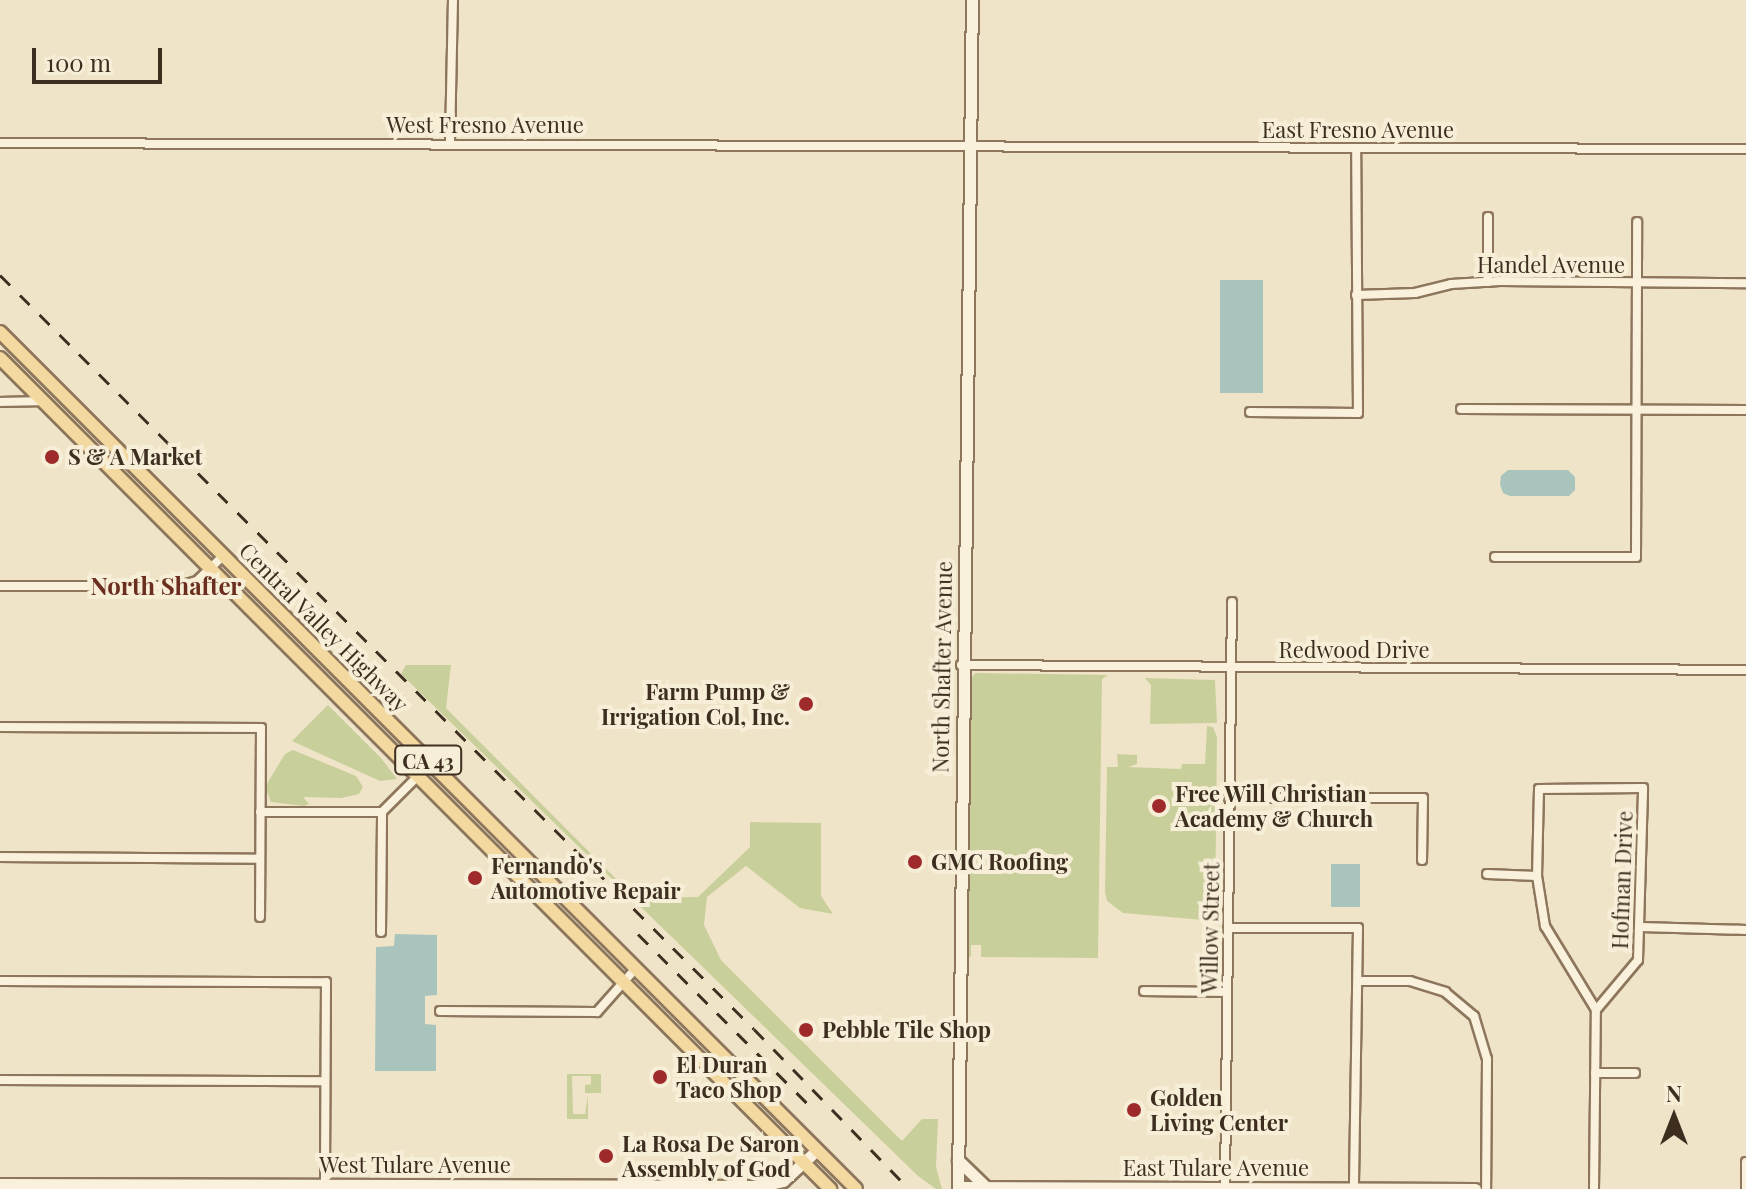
<!DOCTYPE html>
<style>
body{margin:0}
#map{position:relative;width:1746px;height:1189px;overflow:hidden;background:#f0e4c8;font-family:"Playfair Display",serif}
div>[style]{position:absolute}
.green>*{inset:0;background:#c9cf9b}
.water>*{inset:0;background:#a9c4bc;transform-origin:0 0}
.roads{filter:drop-shadow(2px 0 #8d765c) drop-shadow(-2px 0 #8d765c) drop-shadow(0 2px #8d765c) drop-shadow(0 -2px #8d765c)}
.street>*{height:8px;margin:-4px;padding:0 4px;transform-origin:4px;border-radius:4px;background:#faf1dc}
.secondary>*{height:11px;margin:-5.5px;padding:0 5.5px;transform-origin:5.5px;border-radius:5.5px;background:#faf1dc}
.primary>*{height:12px;margin:-6px;padding:0 6px;transform-origin:6px;border-radius:6px;background:#f3d9a0}
.rail>*{height:3px;margin-top:-1.5px;transform-origin:0;background:repeating-linear-gradient(90deg,#3d2e20 0 14px,transparent 0 28px)}
.dots>*{width:22px;height:22px;translate:-50% -50%;box-sizing:border-box;border:4px solid #f7eed8;border-radius:50%}
span{translate:-50% -50%;white-space:nowrap;text-align:center;line-height:1.15;-webkit-text-stroke:8px #f7eed8;paint-order:stroke}
.shield-label span{padding:2px 6px;background:#f7eed8;border:2px solid;border-radius:6px;-webkit-text-stroke-width:0}
.shield-label{font-size:20px;color:#3d2e20;font-weight:700}
.street-label{font-size:22px;color:#3d2e20}
.poi-label{font-size:22px;color:#3d2e20;font-weight:700}
.left{translate:0 -50%;text-align:left}
.right{translate:-100% -50%;text-align:right}
.neighbourhood-label{font-size:24px;color:#6b2e1e;font-weight:700}
.north{position:absolute;left:1634px;top:1077px;width:80px;height:80px;-webkit-text-stroke:6px #f7eed8;paint-order:stroke;rotate:0deg;font-size:22px;font-weight:700;line-height:32px;text-align:center;color:#3d2e20}
.north::after{content:'';display:block;margin:auto;width:28px;height:36px;background:#3d2e20;clip-path:polygon(50% 0,100% 100%,50% 72%,0 100%)}
.scale{position:absolute;left:32px;top:48px;width:130px;height:36px;box-sizing:border-box;border:4px solid #3d2e20;border-top:0;padding-left:10px;font-size:24px;line-height:28px;white-space:nowrap;color:#3d2e20;-webkit-text-stroke:6px #f7eed8;paint-order:stroke}
</style>
<div id="map">
<div class="green">
<div style="clip-path:polygon(406px 665px,451px 665px,446px 708px,635px 898px,698px 897px,750px 847px,750px 822px,821px 823px,821px 896px,833px 914px,800px 908px,746px 866px,707px 897px,704px 925px,721px 960px,902px 1141px,922px 1119px,938px 1119px,936px 1167px,942px 1189px,936px 1189px,918px 1176px,401px 674px)"></div>
<div style="clip-path:polygon(975px 673px,1108px 675px,1102px 679px,1098px 958px,981px 957px,981px 945px,971px 945px,971px 957px,965px 956px,966px 686px)"></div>
<div style="clip-path:polygon(1145px 678px,1215px 680px,1217px 723px,1150px 724px,1151px 685px)"></div>
<div style="clip-path:polygon(328px 705px,381px 758px,397px 779px,380px 781px,292px 741px)"></div>
<div style="clip-path:polygon(1207px 726px,1213px 727px,1217px 737px,1215px 921px,1123px 913px,1107px 901px,1105px 892px,1107px 767px,1118px 767px,1117px 754px,1137px 755px,1137px 764px,1128px 767px,1181px 769px,1182px 764px,1205px 764px)"></div>
<div style="clip-path:polygon(293px 750px,356px 776px,363px 787px,359px 794px,341px 798px,303px 797px,309px 804px,304px 806px,271px 802px,266px 789px,268px 782px,285px 754px)"></div>
<div style="clip-path:polygon(567px 1074px,601px 1074px,601px 1093px,585px 1093px,585px 1085px,591px 1084px,591px 1076px,572px 1076px,573px 1114px,585px 1114px,588px 1096px,588px 1119px,567px 1119px)"></div>
</div>
<div class="water">
<div style="left:1263px;top:280px;width:113px;height:43px;rotate:90deg"></div>
<div style="clip-path:polygon(1508px 470px,1568px 470px,1575px 477px,1575px 490px,1569px 496px,1510px 496px,1503px 493px,1500px 484px,1501px 476px)"></div>
<div style="left:1331px;top:864px;width:29px;height:43px"></div>
<div style="clip-path:polygon(395px 934px,437px 935px,437px 995px,425px 996px,425px 1024px,436px 1025px,436px 1071px,375px 1071px,376px 947px,394px 946px)"></div>
</div>
<div class="roads">
<div class="street">
<div style="left:450px;top:142px;width:142px;rotate:-88.8deg"></div>
<div style="left:0;top:143px;width:1746px;rotate:0.2deg"></div>
<div style="left:1488px;top:217px;width:65px;rotate:90deg"></div>
<div style="left:1356px;top:295px;width:59px;rotate:-1.9deg"></div>
<div style="left:1415px;top:293px;width:37px;rotate:-14deg"></div>
<div style="left:1451px;top:284px;width:49px;rotate:-3.5deg"></div>
<div style="left:1500px;top:281px;width:246px;rotate:0.5deg"></div>
<div style="left:0;top:402px;width:43px;rotate:-1.3deg"></div>
<div style="left:1461px;top:409px;width:285px;rotate:0.2deg"></div>
<div style="left:1250px;top:412px;width:108px;rotate:0.5deg"></div>
<div style="left:1358px;top:413px;width:265px;rotate:-90.4deg"></div>
<div style="left:1495px;top:557px;width:141px"></div>
<div style="left:1636px;top:557px;width:335px;rotate:-89.8deg"></div>
<div style="left:0;top:586px;width:179px"></div>
<div style="left:179px;top:586px;width:19px;rotate:-16deg"></div>
<div style="left:197px;top:581px;width:37px;rotate:-44deg"></div>
<div style="left:961px;top:665px;width:785px;rotate:0.36deg"></div>
<div style="left:0;top:727px;width:261px;rotate:0.2deg"></div>
<div style="left:261px;top:728px;width:189px;rotate:90.3deg"></div>
<div style="left:1229px;top:798px;width:194px"></div>
<div style="left:1423px;top:798px;width:62px;rotate:90.9deg"></div>
<div style="left:260px;top:812px;width:122px"></div>
<div style="left:382px;top:812px;width:69px;rotate:-45deg"></div>
<div style="left:0;top:857px;width:260px;rotate:0.4deg"></div>
<div style="left:1487px;top:874px;width:50px;rotate:2.3deg"></div>
<div style="left:1641px;top:927px;width:105px;rotate:1.6deg"></div>
<div style="left:1228px;top:928px;width:130px"></div>
<div style="left:1358px;top:928px;width:259px;rotate:90.9deg"></div>
<div style="left:381px;top:932px;width:120px;rotate:-89.5deg"></div>
<div style="left:0;top:981px;width:326px;rotate:0.2deg"></div>
<div style="left:326px;top:982px;width:206px;rotate:90.3deg"></div>
<div style="left:1358px;top:981px;width:52px"></div>
<div style="left:1410px;top:981px;width:37px;rotate:17deg"></div>
<div style="left:1445px;top:992px;width:38px;rotate:40deg"></div>
<div style="left:1474px;top:1016px;width:45px;rotate:73.2deg"></div>
<div style="left:1487px;top:1059px;width:130px;rotate:90.4deg"></div>
<div style="left:1144px;top:991px;width:83px;rotate:0.7deg"></div>
<div style="left:440px;top:1011px;width:157px;rotate:0.4deg"></div>
<div style="left:597px;top:1012px;width:59px;rotate:-48.4deg"></div>
<div style="left:1595px;top:1073px;width:40px"></div>
<div style="left:0;top:1080px;width:325px;rotate:0.2deg"></div>
<div style="left:1225px;top:1188px;width:586px;rotate:-89.32deg"></div>
<div style="left:1594px;top:1189px;width:179px;rotate:-89.4deg"></div>
<div style="left:1596px;top:1010px;width:65px;rotate:-50deg"></div>
<div style="left:1638px;top:960px;width:172px;rotate:-88.3deg"></div>
<div style="left:1643px;top:788px;width:104px;rotate:179.4deg"></div>
<div style="left:1539px;top:789px;width:87px;rotate:91.3deg"></div>
<div style="left:1537px;top:876px;width:51px;rotate:80.9deg"></div>
<div style="left:1545px;top:926px;width:98px;rotate:58.7deg"></div>
<div style="left:1746px;top:1189px;width:27px;rotate:-90deg"></div>
</div>
<div class="secondary">
<div style="left:958px;top:1160px;width:39px;rotate:44deg"></div>
<div style="left:0;top:1184px;width:761px;rotate:0.15deg"></div>
<div style="left:761px;top:1186px;width:23px;rotate:-13deg"></div>
<div style="left:783px;top:1181px;width:46px;rotate:-42.4deg"></div>
<div style="left:958px;top:1187px;width:517px;rotate:0.22deg"></div>
<div style="left:958px;top:1189px;width:1189px;rotate:-89.33deg"></div>
</div>
<div class="primary">
<div style="left:0;top:332px;width:1211px;rotate:45.03deg"></div>
<div style="left:0;top:358px;width:1175px;rotate:45.03deg"></div>
</div>
</div>
<div class="rail">
<div style="left:0;top:275px;width:1066px;rotate:45deg"></div>
<div style="left:754px;top:1029px;width:223px;rotate:45.9deg"></div>
<div style="left:638px;top:934px;width:249px;rotate:45deg"></div>
</div>
<div class="dots">
<div style="left:52px;top:457px;background:#9e2a2b"></div>
<div style="left:806px;top:704px;background:#9e2a2b"></div>
<div style="left:1159px;top:806px;background:#9e2a2b"></div>
<div style="left:915px;top:862px;background:#9e2a2b"></div>
<div style="left:475px;top:878px;background:#9e2a2b"></div>
<div style="left:806px;top:1030px;background:#9e2a2b"></div>
<div style="left:660px;top:1077px;background:#9e2a2b"></div>
<div style="left:1134px;top:1110px;background:#9e2a2b"></div>
<div style="left:606px;top:1156px;background:#9e2a2b"></div>
</div>
<div class="shield-label">
<span style="left:428px;top:760px">CA 43</span>
</div>
<div class="street-label">
<span style="left:485px;top:125px">West Fresno Avenue</span>
<span style="left:1358px;top:130px">East Fresno Avenue</span>
<span style="left:1551px;top:265px">Handel Avenue</span>
<span style="left:324px;top:627px;rotate:45deg">Central Valley Highway</span>
<span style="left:1354px;top:650px">Redwood Drive</span>
<span style="left:942px;top:667px;rotate:-89deg">North Shafter Avenue</span>
<span style="left:1622px;top:880px;rotate:-88deg">Hofman Drive</span>
<span style="left:1210px;top:928px;rotate:-89deg">Willow Street</span>
<span style="left:415px;top:1165px">West Tulare Avenue</span>
<span style="left:1216px;top:1168px">East Tulare Avenue</span>
</div>
<div class="poi-label">
<span class="left" style="left:68px;top:457px">S &amp; A Market</span>
<span class="right" style="left:790px;top:704px">Farm Pump &amp;<br>Irrigation Col, Inc.</span>
<span class="left" style="left:1175px;top:806px">Free Will Christian<br>Academy &amp; Church</span>
<span class="left" style="left:931px;top:862px">GMC Roofing</span>
<span class="left" style="left:491px;top:878px">Fernando's<br>Automotive Repair</span>
<span class="left" style="left:822px;top:1030px">Pebble Tile Shop</span>
<span class="left" style="left:676px;top:1077px">El Duran<br>Taco Shop</span>
<span class="left" style="left:1150px;top:1110px">Golden<br>Living Center</span>
<span class="left" style="left:622px;top:1156px">La Rosa De Saron<br>Assembly of God</span>
</div>
<div class="neighbourhood-label">
<span style="left:166px;top:586px">North Shafter</span>
</div>
<div class="north">N</div>
<div class="scale">100 m</div>
</div>
